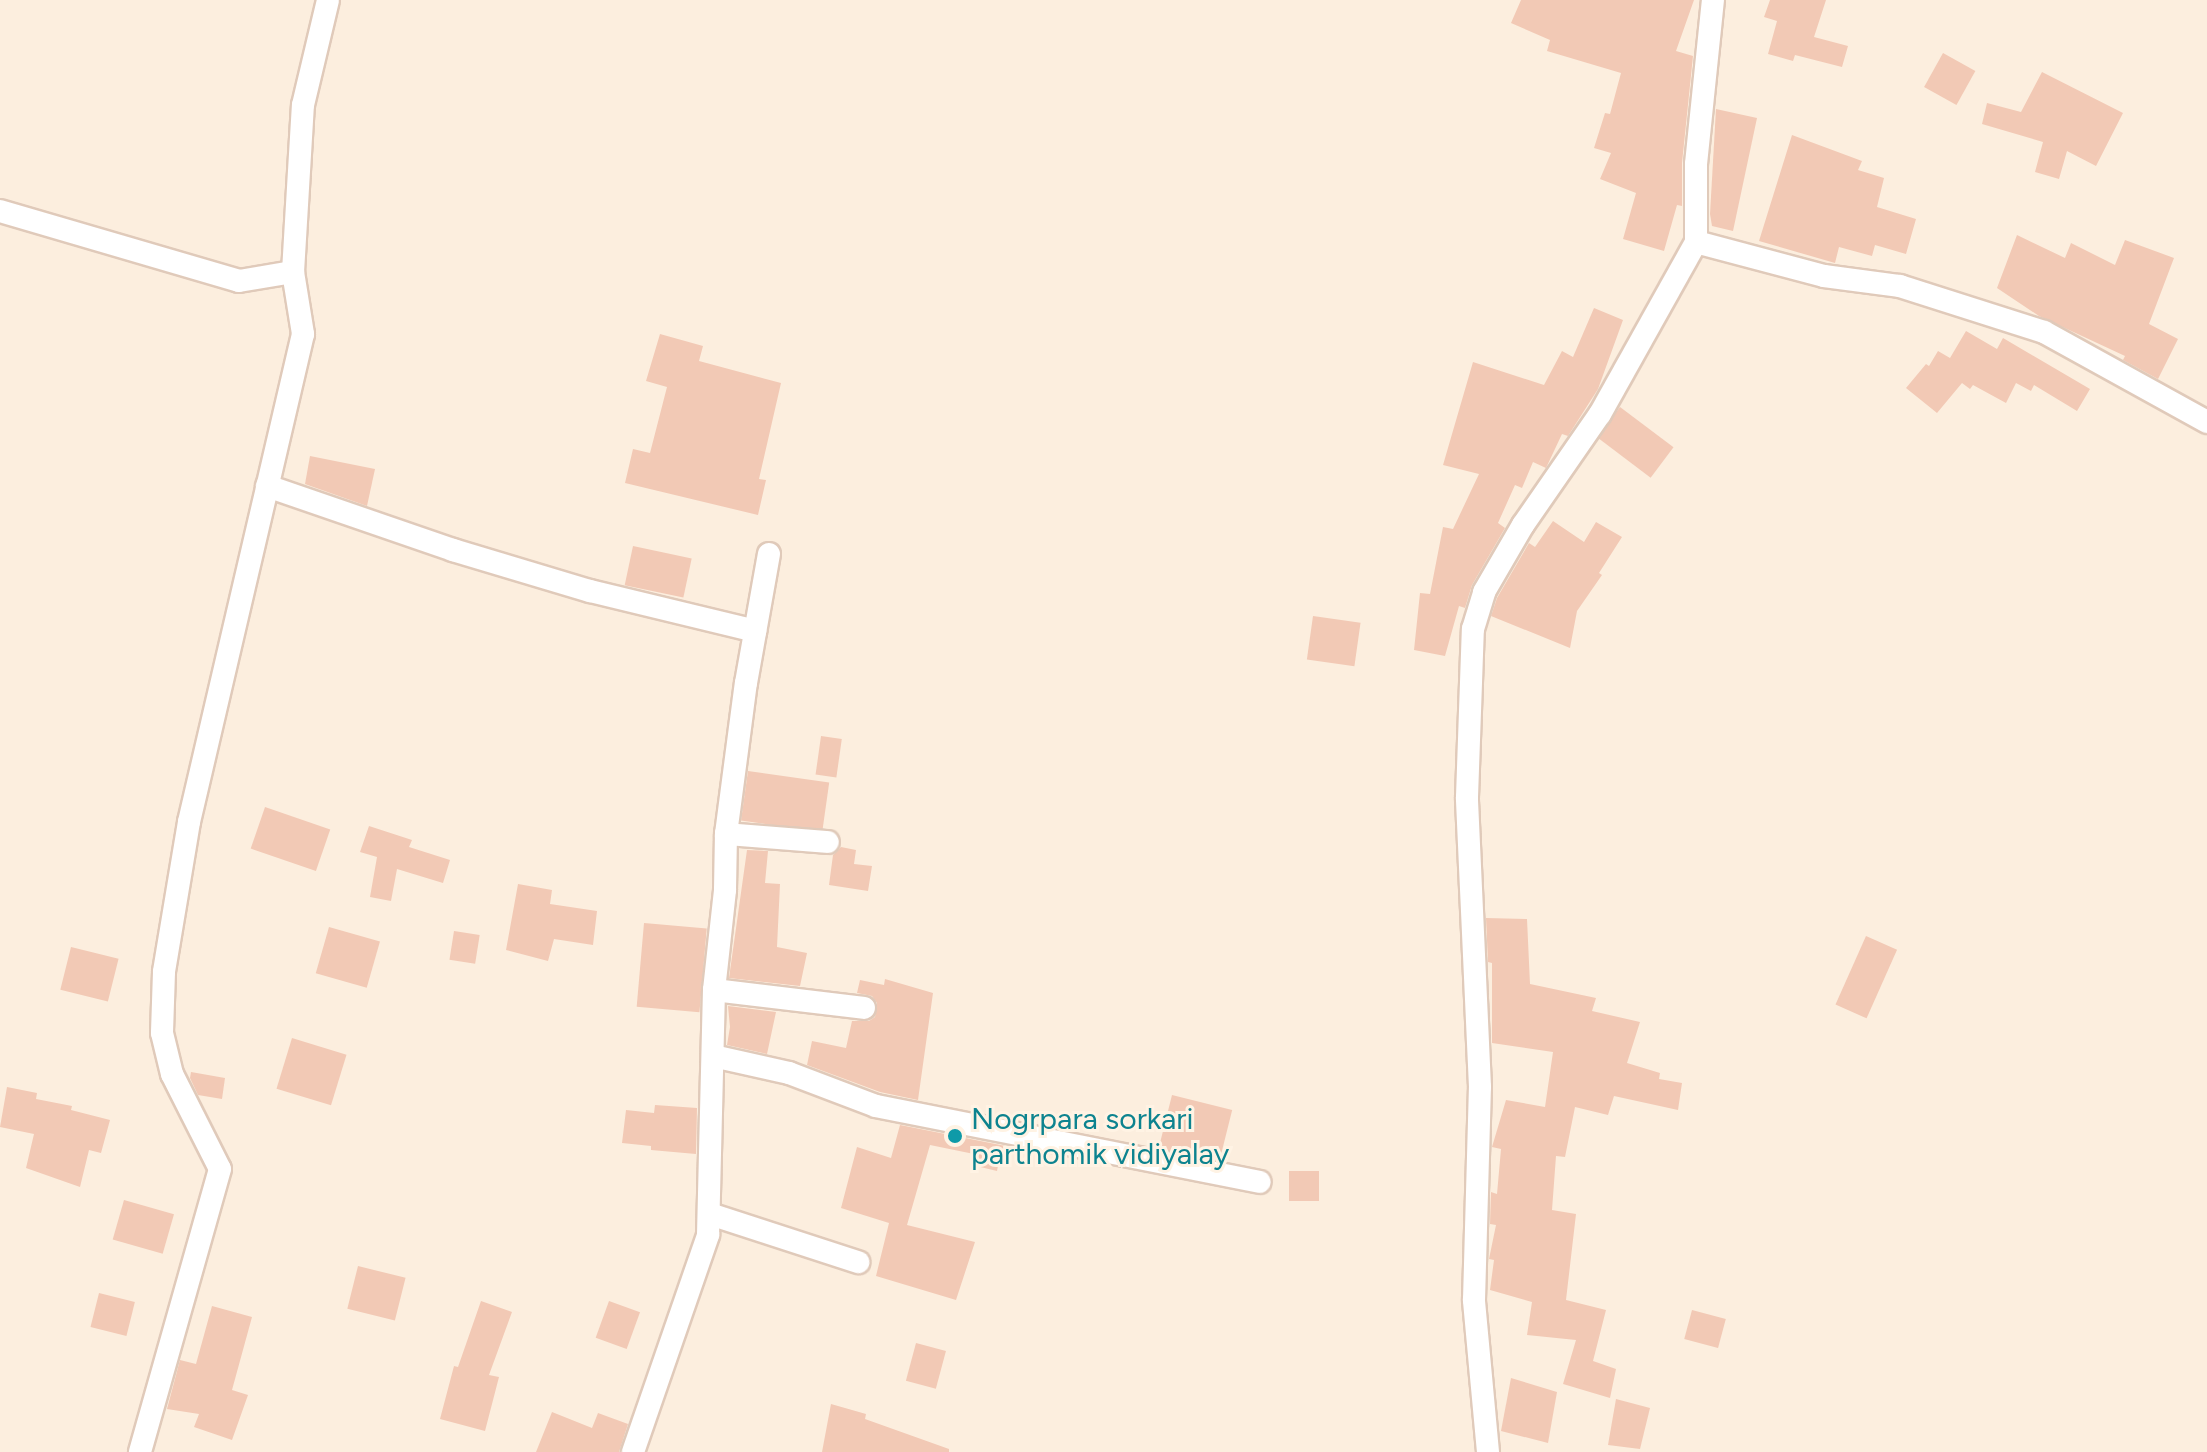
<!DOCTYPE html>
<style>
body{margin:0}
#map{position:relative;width:2207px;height:1452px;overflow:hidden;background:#fceede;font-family:Figtree,sans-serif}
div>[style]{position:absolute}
.building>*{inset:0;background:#f2c9b5;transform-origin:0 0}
.roads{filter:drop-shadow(2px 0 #e0caba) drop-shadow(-2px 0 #e0caba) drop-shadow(0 2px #e0caba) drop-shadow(0 -2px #e0caba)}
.minor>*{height:22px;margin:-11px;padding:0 11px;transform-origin:11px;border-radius:11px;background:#fff}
.dots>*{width:22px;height:22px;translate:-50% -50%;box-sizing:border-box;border:4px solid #fff3e4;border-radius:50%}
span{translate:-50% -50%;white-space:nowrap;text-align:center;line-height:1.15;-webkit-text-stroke:6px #fff3e4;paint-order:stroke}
.culture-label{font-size:30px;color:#0d838f}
.left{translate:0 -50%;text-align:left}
</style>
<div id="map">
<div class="building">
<div style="clip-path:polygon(1521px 0,1694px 0,1676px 51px,1693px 56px,1682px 163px,1682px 206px,1677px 205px,1664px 251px,1623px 239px,1636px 193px,1600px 179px,1611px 153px,1594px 148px,1605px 113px,1610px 114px,1621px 73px,1547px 51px,1550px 40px,1511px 23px)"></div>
<div style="clip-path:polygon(1770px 0,1826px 0,1814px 37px,1848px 46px,1842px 67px,1795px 55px,1793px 61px,1768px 54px,1777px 21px,1764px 17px)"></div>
<div style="left:1943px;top:53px;width:37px;height:39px;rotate:29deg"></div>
<div style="clip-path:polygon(2042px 72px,2123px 113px,2096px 166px,2067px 151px,2059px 179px,2035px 172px,2043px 142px,1982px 124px,1987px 103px,2021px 112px)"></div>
<div style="clip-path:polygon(1716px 109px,1757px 118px,1733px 231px,1712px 226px,1710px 214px)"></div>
<div style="clip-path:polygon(1792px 135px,1862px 161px,1858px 170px,1884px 178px,1877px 207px,1916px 219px,1906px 254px,1875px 245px,1872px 256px,1839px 247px,1835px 263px,1759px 241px)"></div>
<div style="clip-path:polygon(2017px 235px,2065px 258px,2071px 243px,2115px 265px,2125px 240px,2174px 258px,2149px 324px,2178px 339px,2158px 379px,2123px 360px,2125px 356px,2039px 316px,1997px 288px)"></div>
<div style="clip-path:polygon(1594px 308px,1623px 320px,1598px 389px,1568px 436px,1562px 434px,1546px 468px,1533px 462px,1522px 488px,1515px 485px,1498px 523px,1505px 528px,1472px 585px,1465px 608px,1459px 606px,1445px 656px,1414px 650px,1420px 593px,1430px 594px,1443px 527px,1453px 529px,1479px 474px,1443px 465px,1473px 362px,1544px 385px,1562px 351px,1573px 357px)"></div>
<div style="clip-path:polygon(1966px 331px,1997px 349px,2003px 338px,2090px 389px,2077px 411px,2034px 385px,2031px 391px,2016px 383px,2006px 403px,1973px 385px,1970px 389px,1962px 383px,1937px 413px,1906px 388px,1926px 364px,1929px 366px,1938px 351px,1950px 358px)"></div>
<div style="clip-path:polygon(660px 334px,703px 346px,699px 361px,781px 383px,759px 479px,766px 480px,758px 515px,625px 483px,633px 449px,650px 453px,667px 387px,646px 381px)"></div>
<div style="left:1620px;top:407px;width:67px;height:38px;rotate:37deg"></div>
<div style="clip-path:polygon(310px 456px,375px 469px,367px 506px,305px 484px)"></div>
<div style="clip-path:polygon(1553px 521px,1584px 542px,1596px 522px,1622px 537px,1599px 573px,1602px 575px,1577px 611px,1570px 648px,1491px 616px,1497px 598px,1529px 543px,1535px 547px)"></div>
<div style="left:633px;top:546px;width:60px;height:40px;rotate:12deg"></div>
<div style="left:1313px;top:616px;width:48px;height:44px;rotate:8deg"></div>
<div style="left:821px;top:736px;width:21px;height:39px;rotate:8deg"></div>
<div style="left:748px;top:771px;width:82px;height:50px;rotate:8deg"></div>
<div style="left:265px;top:807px;width:69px;height:44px;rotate:19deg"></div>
<div style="clip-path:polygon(369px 826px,412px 840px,409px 847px,450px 860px,443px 883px,397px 869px,391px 901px,370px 897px,377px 857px,360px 852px)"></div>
<div style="clip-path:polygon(841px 847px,856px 850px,854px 864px,872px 866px,868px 891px,829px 885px,833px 855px)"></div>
<div style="clip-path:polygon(747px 850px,768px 851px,765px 883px,780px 884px,777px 947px,807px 953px,800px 986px,729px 978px)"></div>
<div style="clip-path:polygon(518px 884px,552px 890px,550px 904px,597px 911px,593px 945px,554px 939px,548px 961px,506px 950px)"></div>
<div style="clip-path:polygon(1486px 918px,1527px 919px,1530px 984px,1596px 998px,1592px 1011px,1640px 1022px,1627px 1063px,1660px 1073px,1659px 1079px,1682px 1083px,1678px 1110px,1614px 1096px,1608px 1115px,1575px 1107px,1565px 1157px,1556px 1156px,1552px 1210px,1576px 1214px,1566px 1300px,1606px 1310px,1593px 1361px,1616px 1369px,1610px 1398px,1563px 1384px,1576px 1340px,1527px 1335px,1532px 1302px,1490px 1290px,1494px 1260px,1489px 1259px,1496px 1225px,1490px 1224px,1491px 1192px,1497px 1194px,1501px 1149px,1492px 1147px,1506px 1100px,1545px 1107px,1553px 1052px,1492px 1043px,1492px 963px,1488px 962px)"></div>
<div style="left:644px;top:923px;width:63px;height:84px;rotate:5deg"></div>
<div style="left:329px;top:927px;width:53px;height:48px;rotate:16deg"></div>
<div style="left:454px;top:931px;width:26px;height:29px;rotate:9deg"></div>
<div style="left:1866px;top:936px;width:34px;height:75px;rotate:24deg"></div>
<div style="left:71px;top:947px;width:49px;height:44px;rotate:14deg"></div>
<div style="clip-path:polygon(885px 979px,933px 993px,918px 1100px,880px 1092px,807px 1065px,812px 1041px,846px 1048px,852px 1021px,869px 1021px,875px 1017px,877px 1003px,872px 996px,857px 993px,860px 980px,884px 985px)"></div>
<div style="clip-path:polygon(728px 1006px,776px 1012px,767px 1054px,727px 1045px,730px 1027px)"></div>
<div style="left:292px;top:1038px;width:57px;height:53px;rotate:17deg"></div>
<div style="clip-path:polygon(191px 1072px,225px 1078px,222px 1099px,198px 1095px,190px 1078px)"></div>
<div style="clip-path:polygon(7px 1087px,37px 1093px,36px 1099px,72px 1106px,71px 1110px,110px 1120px,101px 1153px,89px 1150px,80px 1187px,26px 1168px,34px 1134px,0 1127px)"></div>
<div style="left:1172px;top:1095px;width:62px;height:55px;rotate:14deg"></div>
<div style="clip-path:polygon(655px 1105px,697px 1108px,696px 1154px,651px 1150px,651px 1146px,622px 1143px,626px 1110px,654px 1113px)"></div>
<div style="clip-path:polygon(900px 1125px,1040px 1153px,1001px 1150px,997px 1171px,972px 1165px,974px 1154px,930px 1145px,907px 1225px,975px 1242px,956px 1300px,876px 1276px,889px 1223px,841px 1208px,857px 1147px,891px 1158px)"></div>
<div style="left:1289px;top:1171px;width:30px;height:30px"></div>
<div style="left:124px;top:1200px;width:52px;height:41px;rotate:16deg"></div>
<div style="left:358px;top:1266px;width:49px;height:44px;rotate:14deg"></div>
<div style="left:99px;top:1293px;width:37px;height:35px;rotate:14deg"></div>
<div style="clip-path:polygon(481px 1301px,512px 1312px,489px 1375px,499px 1377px,485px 1431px,440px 1419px,454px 1366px,458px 1367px)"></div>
<div style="left:609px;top:1301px;width:33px;height:39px;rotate:20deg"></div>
<div style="clip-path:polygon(212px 1306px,252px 1317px,232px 1390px,248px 1395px,232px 1440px,194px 1427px,199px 1414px,167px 1409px,180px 1360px,196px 1364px)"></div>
<div style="left:1692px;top:1310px;width:35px;height:30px;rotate:15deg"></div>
<div style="left:916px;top:1343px;width:31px;height:39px;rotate:15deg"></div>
<div style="clip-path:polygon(1511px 1378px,1557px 1392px,1548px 1443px,1501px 1431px)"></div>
<div style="clip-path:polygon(1616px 1399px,1650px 1408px,1640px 1449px,1608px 1445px)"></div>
<div style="clip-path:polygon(831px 1404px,866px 1414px,865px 1419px,949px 1449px,949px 1452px,822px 1452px)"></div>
<div style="clip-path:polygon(552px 1412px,592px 1428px,598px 1413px,628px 1424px,619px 1452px,536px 1452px)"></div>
</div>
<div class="roads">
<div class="minor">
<div style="left:0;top:211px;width:249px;rotate:16.3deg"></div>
<div style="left:239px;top:281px;width:55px;rotate:-9.5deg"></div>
<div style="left:293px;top:272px;width:63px;rotate:80.8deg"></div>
<div style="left:303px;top:334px;width:501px;rotate:103.15deg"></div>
<div style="left:189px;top:822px;width:152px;rotate:99.5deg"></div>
<div style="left:164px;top:972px;width:61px;rotate:91.9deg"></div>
<div style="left:162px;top:1033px;width:42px;rotate:76.3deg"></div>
<div style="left:172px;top:1074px;width:106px;rotate:63.2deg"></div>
<div style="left:220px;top:1169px;width:294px;rotate:105.8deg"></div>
<div style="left:1696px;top:242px;width:78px;rotate:-90deg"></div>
<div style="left:1696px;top:164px;width:165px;rotate:-84.1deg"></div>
<div style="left:293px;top:272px;width:167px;rotate:-86.6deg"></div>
<div style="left:303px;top:105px;width:108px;rotate:-76.6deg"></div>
<div style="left:267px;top:486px;width:197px;rotate:19deg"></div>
<div style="left:453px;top:550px;width:143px;rotate:16.7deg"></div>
<div style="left:590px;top:591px;width:170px;rotate:13.6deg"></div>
<div style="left:726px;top:834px;width:102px;rotate:4.5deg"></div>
<div style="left:714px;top:990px;width:151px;rotate:6.8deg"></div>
<div style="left:713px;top:1056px;width:78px;rotate:12.6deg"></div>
<div style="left:789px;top:1073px;width:93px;rotate:20.8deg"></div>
<div style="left:876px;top:1106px;width:391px;rotate:11.2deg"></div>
<div style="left:710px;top:1214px;width:156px;rotate:18deg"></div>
<div style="left:633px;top:1452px;width:230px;rotate:-70.9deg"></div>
<div style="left:708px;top:1235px;width:245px;rotate:-88.6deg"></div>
<div style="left:714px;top:990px;width:101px;rotate:-83.7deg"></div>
<div style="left:725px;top:890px;width:56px;rotate:-89deg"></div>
<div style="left:726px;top:834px;width:152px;rotate:-82.5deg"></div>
<div style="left:746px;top:683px;width:131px;rotate:-79.9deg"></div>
<div style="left:1488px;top:1452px;width:153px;rotate:-95.3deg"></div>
<div style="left:1474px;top:1300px;width:213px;rotate:-88.4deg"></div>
<div style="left:1480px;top:1087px;width:290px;rotate:-92.6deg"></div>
<div style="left:1467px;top:797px;width:168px;rotate:-88deg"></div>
<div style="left:1473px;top:629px;width:39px;rotate:-73deg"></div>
<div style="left:1484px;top:592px;width:78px;rotate:-59.8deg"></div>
<div style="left:1523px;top:525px;width:135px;rotate:-55.3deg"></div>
<div style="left:1600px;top:414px;width:197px;rotate:-60.8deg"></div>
<div style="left:1696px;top:242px;width:132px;rotate:14.9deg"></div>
<div style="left:1824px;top:276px;width:77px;rotate:7.5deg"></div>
<div style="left:1900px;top:286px;width:151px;rotate:17.7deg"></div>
<div style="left:2044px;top:332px;width:186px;rotate:28.9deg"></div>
</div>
</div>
<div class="dots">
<div style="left:955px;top:1136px;background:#0f9aa8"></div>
</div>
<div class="culture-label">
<span class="left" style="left:971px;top:1136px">Nogrpara sorkari<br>parthomik vidiyalay</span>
</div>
</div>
